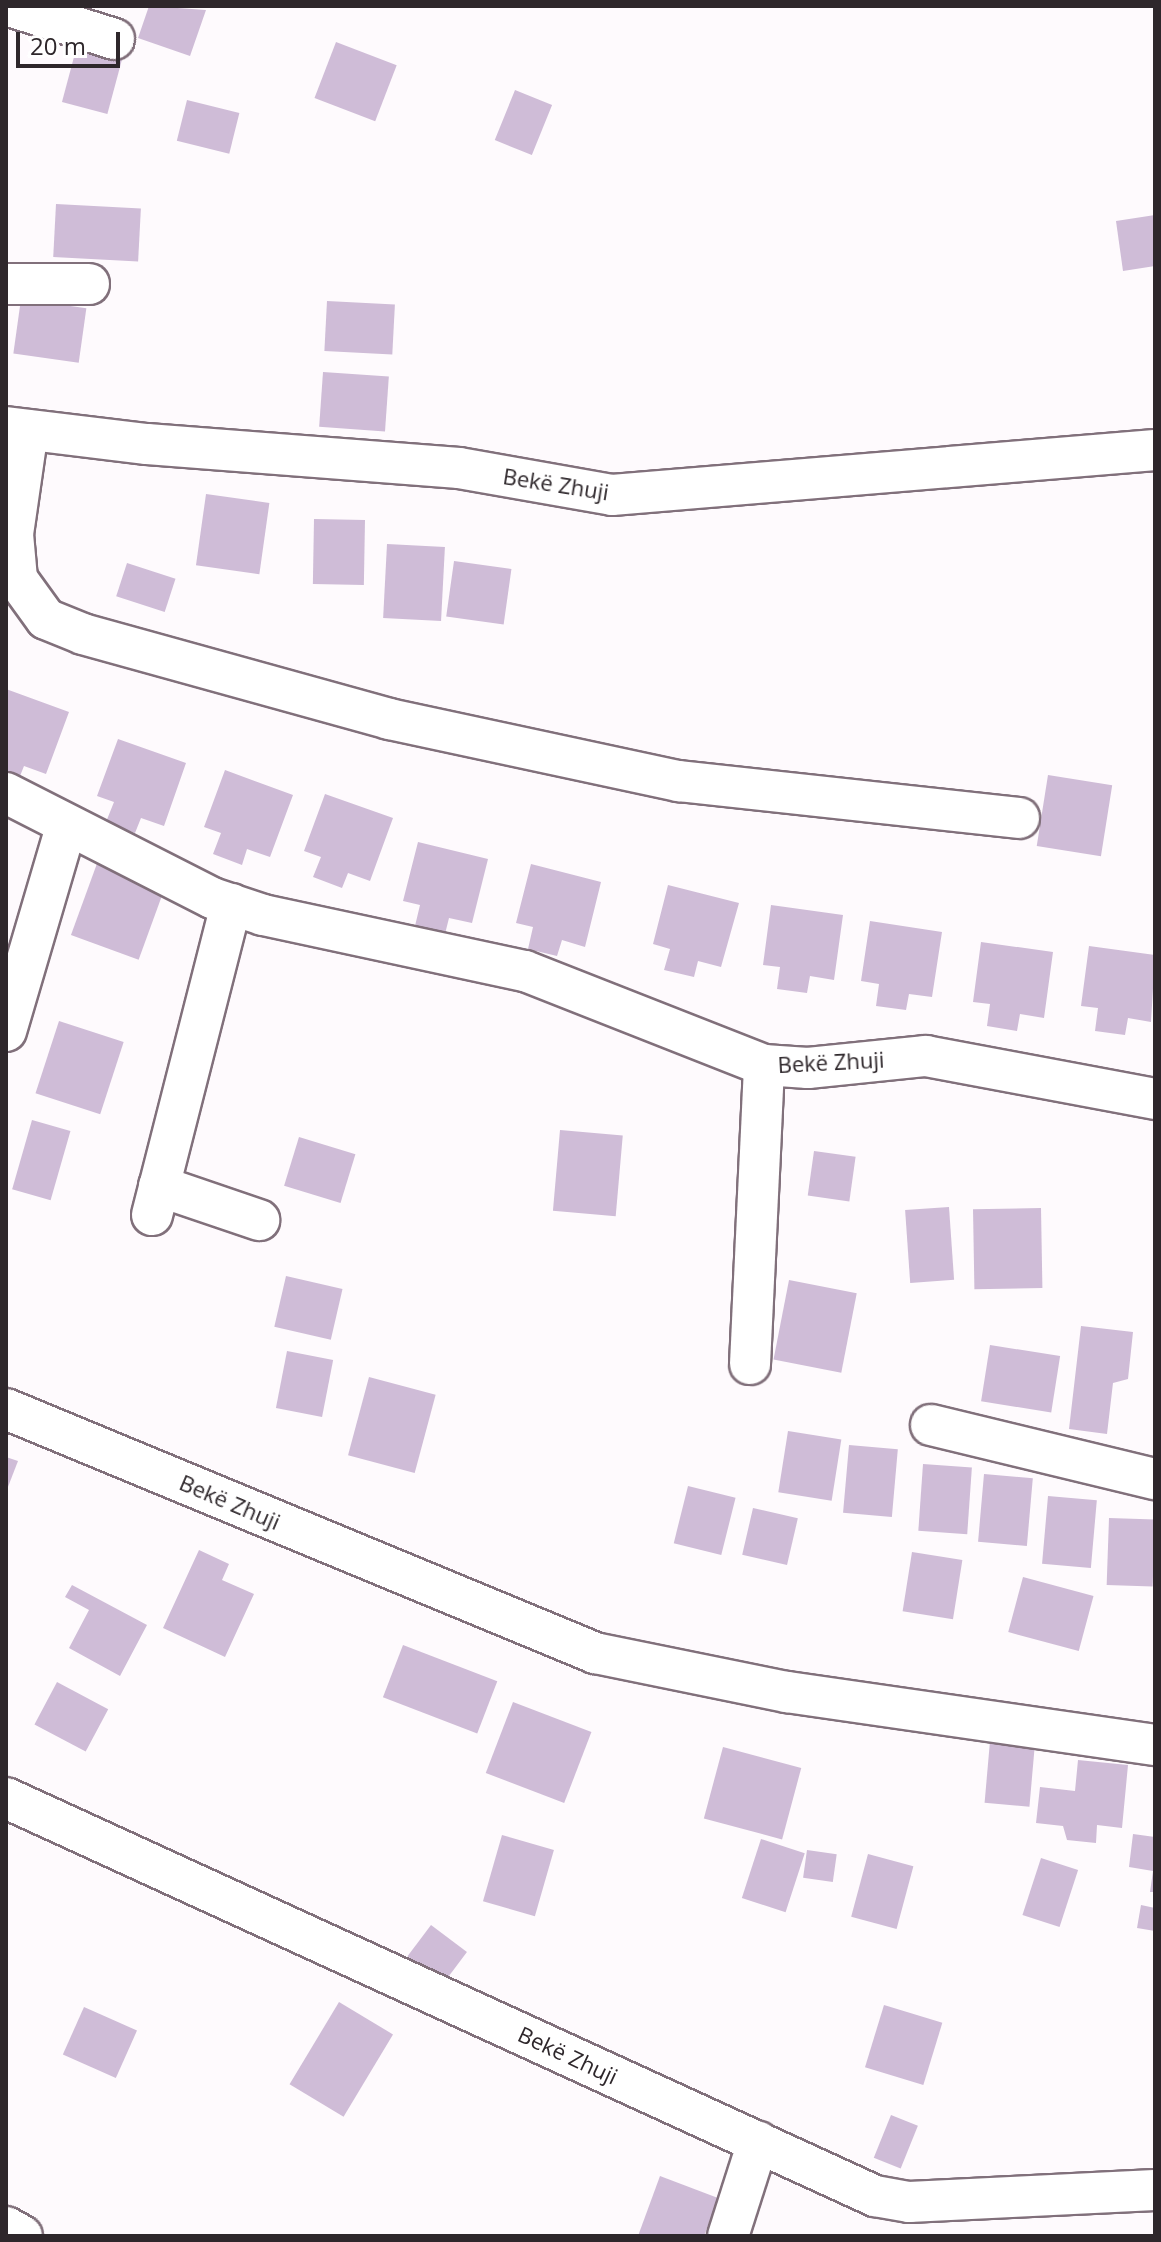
<!DOCTYPE html>
<meta charset="utf-8">
<style>
body{margin:0}
#map{position:relative;width:1161px;height:2242px;overflow:hidden;background:#fefafd;font-family:"Open Sans",sans-serif}
div>[style]{position:absolute}
.building>*{inset:0;background:#cfbcd7;transform-origin:0 0}
.roads{filter:drop-shadow(2px 0 #81707b) drop-shadow(-2px 0 #81707b) drop-shadow(0 2px #81707b) drop-shadow(0 -2px #81707b)}
.street>*{height:40px;margin:-20px;padding:0 20px;transform-origin:20px;border-radius:20px;background:#fff}
span{translate:-50% -50%;white-space:nowrap;text-align:center;line-height:1.15;-webkit-text-stroke:8px #fff;paint-order:stroke}
.street-label{font-size:22px;color:#2e272b}
.frame{position:absolute;inset:0;border:8px solid #2e272b;pointer-events:none}
.scale{position:absolute;left:16px;top:32px;width:104px;height:36px;box-sizing:border-box;border:4px solid #2e272b;border-top:0;padding-left:10px;font-size:24px;line-height:28px;white-space:nowrap;color:#2e272b;-webkit-text-stroke:6px #fff;paint-order:stroke}
</style>
<div id="map">
<div class="building">
<div style="clip-path:polygon(149px 6px,206px 10px,190px 56px,138px 38px)"></div>
<div style="left:78px;top:42px;width:47px;height:62px;rotate:15deg"></div>
<div style="left:336px;top:42px;width:65px;height:60px;rotate:21deg"></div>
<div style="left:515px;top:90px;width:40px;height:54px;rotate:22deg"></div>
<div style="left:187px;top:100px;width:54px;height:42px;rotate:14deg"></div>
<div style="left:56px;top:204px;width:85px;height:53px;rotate:3deg"></div>
<div style="clip-path:polygon(1155px 215px,1155px 266px,1123px 271px,1116px 221px)"></div>
<div style="left:21px;top:299px;width:66px;height:55px;rotate:8deg"></div>
<div style="left:327px;top:301px;width:68px;height:50px;rotate:3deg"></div>
<div style="left:323px;top:372px;width:66px;height:55px;rotate:4deg"></div>
<div style="left:206px;top:494px;width:64px;height:72px;rotate:8deg"></div>
<div style="left:314px;top:519px;width:51px;height:65px;rotate:1deg"></div>
<div style="left:387px;top:544px;width:58px;height:74px;rotate:3deg"></div>
<div style="left:454px;top:561px;width:58px;height:56px;rotate:8deg"></div>
<div style="left:127px;top:563px;width:51px;height:35px;rotate:18deg"></div>
<div style="clip-path:polygon(6px 689px,69px 712px,46px 774px,24px 766px,18px 781px,6px 777px)"></div>
<div style="clip-path:polygon(118px 739px,186px 763px,164px 826px,141px 818px,135px 833px,106px 822px,114px 802px,97px 796px)"></div>
<div style="clip-path:polygon(225px 770px,293px 795px,270px 857px,247px 849px,242px 865px,213px 854px,221px 833px,204px 827px)"></div>
<div style="left:1048px;top:775px;width:65px;height:72px;rotate:9deg"></div>
<div style="clip-path:polygon(325px 794px,393px 818px,370px 881px,348px 873px,342px 888px,313px 877px,321px 857px,304px 851px)"></div>
<div style="clip-path:polygon(418px 842px,488px 859px,472px 923px,449px 918px,445px 934px,415px 926px,420px 905px,403px 901px)"></div>
<div style="left:99px;top:858px;width:72px;height:82px;rotate:20deg"></div>
<div style="clip-path:polygon(531px 864px,601px 882px,585px 947px,562px 940px,557px 956px,528px 949px,533px 927px,516px 923px)"></div>
<div style="clip-path:polygon(668px 885px,739px 903px,721px 967px,698px 961px,694px 977px,664px 970px,670px 949px,653px 944px)"></div>
<div style="clip-path:polygon(771px 905px,843px 915px,834px 980px,810px 976px,807px 993px,777px 989px,780px 967px,763px 965px)"></div>
<div style="clip-path:polygon(870px 921px,942px 932px,932px 997px,909px 994px,906px 1010px,876px 1006px,879px 984px,861px 981px)"></div>
<div style="clip-path:polygon(981px 942px,1053px 952px,1044px 1018px,1020px 1014px,1017px 1031px,987px 1026px,990px 1004px,973px 1002px)"></div>
<div style="clip-path:polygon(1089px 946px,1155px 955px,1151px 1022px,1128px 1018px,1125px 1035px,1095px 1031px,1098px 1008px,1081px 1006px)"></div>
<div style="left:59px;top:1021px;width:68px;height:76px;rotate:18deg"></div>
<div style="left:32px;top:1120px;width:40px;height:72px;rotate:16deg"></div>
<div style="left:560px;top:1130px;width:63px;height:81px;rotate:5deg"></div>
<div style="left:299px;top:1137px;width:59px;height:51px;rotate:17deg"></div>
<div style="left:814px;top:1151px;width:42px;height:45px;rotate:8deg"></div>
<div style="left:949px;top:1207px;width:73px;height:44px;rotate:86deg"></div>
<div style="left:1041px;top:1208px;width:80px;height:68px;rotate:89deg"></div>
<div style="left:286px;top:1276px;width:58px;height:52px;rotate:13deg"></div>
<div style="left:789px;top:1280px;width:69px;height:81px;rotate:11deg"></div>
<div style="clip-path:polygon(1081px 1326px,1133px 1332px,1128px 1379px,1113px 1383px,1107px 1434px,1069px 1429px)"></div>
<div style="left:990px;top:1345px;width:71px;height:57px;rotate:9deg"></div>
<div style="left:287px;top:1351px;width:47px;height:58px;rotate:11deg"></div>
<div style="left:369px;top:1377px;width:69px;height:81px;rotate:15deg"></div>
<div style="left:788px;top:1431px;width:54px;height:62px;rotate:9deg"></div>
<div style="left:849px;top:1445px;width:49px;height:68px;rotate:5deg"></div>
<div style="clip-path:polygon(6px 1457px,18px 1461px,6px 1492px)"></div>
<div style="left:923px;top:1464px;width:49px;height:67px;rotate:4deg"></div>
<div style="left:984px;top:1474px;width:49px;height:68px;rotate:5deg"></div>
<div style="left:688px;top:1486px;width:49px;height:59px;rotate:14deg"></div>
<div style="left:1048px;top:1496px;width:49px;height:68px;rotate:5deg"></div>
<div style="left:753px;top:1508px;width:46px;height:48px;rotate:13deg"></div>
<div style="left:1109px;top:1518px;width:46px;height:67px;rotate:2deg"></div>
<div style="clip-path:polygon(199px 1550px,229px 1564px,222px 1580px,254px 1594px,225px 1657px,163px 1628px)"></div>
<div style="left:912px;top:1552px;width:51px;height:60px;rotate:9deg"></div>
<div style="left:1023px;top:1577px;width:73px;height:57px;rotate:15deg"></div>
<div style="clip-path:polygon(72px 1585px,147px 1625px,120px 1676px,69px 1648px,89px 1610px,65px 1597px)"></div>
<div style="left:403px;top:1645px;width:101px;height:56px;rotate:21deg"></div>
<div style="left:57px;top:1682px;width:58px;height:48px;rotate:28deg"></div>
<div style="left:513px;top:1702px;width:84px;height:76px;rotate:21deg"></div>
<div style="left:990px;top:1741px;width:45px;height:62px;rotate:5deg"></div>
<div style="left:723px;top:1747px;width:81px;height:74px;rotate:15deg"></div>
<div style="clip-path:polygon(1078px 1760px,1128px 1765px,1122px 1828px,1097px 1825px,1096px 1843px,1067px 1840px,1063px 1826px,1036px 1823px,1040px 1787px,1075px 1791px)"></div>
<div style="clip-path:polygon(1133px 1834px,1155px 1837px,1155px 1892px,1150px 1892px,1153px 1871px,1129px 1867px)"></div>
<div style="left:502px;top:1835px;width:54px;height:69px;rotate:16deg"></div>
<div style="left:761px;top:1839px;width:46px;height:62px;rotate:18deg"></div>
<div style="left:807px;top:1850px;width:30px;height:28px;rotate:8deg"></div>
<div style="left:868px;top:1854px;width:47px;height:65px;rotate:15deg"></div>
<div style="left:1041px;top:1858px;width:39px;height:60px;rotate:18deg"></div>
<div style="clip-path:polygon(1141px 1905px,1155px 1908px,1155px 1931px,1137px 1928px)"></div>
<div style="left:431px;top:1925px;width:45px;height:39px;rotate:37deg"></div>
<div style="left:339px;top:2002px;width:63px;height:96px;rotate:31deg"></div>
<div style="left:884px;top:2005px;width:61px;height:65px;rotate:17deg"></div>
<div style="left:84px;top:2007px;width:58px;height:52px;rotate:24deg"></div>
<div style="left:891px;top:2115px;width:29px;height:46px;rotate:22deg"></div>
<div style="clip-path:polygon(660px 2176px,718px 2198px,704px 2236px,638px 2236px)"></div>
</div>
<div class="roads">
<div class="street">
<div style="left:9px;top:6px;width:110px;rotate:17.4deg"></div>
<div style="left:6px;top:284px;width:83px"></div>
<div style="left:6px;top:427px;width:142px;rotate:6.9deg"></div>
<div style="left:147px;top:444px;width:313px;rotate:4.4deg"></div>
<div style="left:459px;top:468px;width:155px;rotate:10deg"></div>
<div style="left:612px;top:495px;width:545px;rotate:-4.74deg"></div>
<div style="left:28px;top:430px;width:105px;rotate:98.2deg"></div>
<div style="left:13px;top:534px;width:45px;rotate:84.9deg"></div>
<div style="left:17px;top:579px;width:49px;rotate:54.1deg"></div>
<div style="left:46px;top:619px;width:40px;rotate:22deg"></div>
<div style="left:83px;top:634px;width:318px;rotate:15.5deg"></div>
<div style="left:389px;top:719px;width:297px;rotate:12.1deg"></div>
<div style="left:679px;top:781px;width:342px;rotate:6.2deg"></div>
<div style="left:6px;top:793px;width:231px;rotate:27deg"></div>
<div style="left:212px;top:898px;width:54px;rotate:18.4deg"></div>
<div style="left:263px;top:915px;width:268px;rotate:12.1deg"></div>
<div style="left:525px;top:971px;width:257px;rotate:21.5deg"></div>
<div style="left:764px;top:1065px;width:44px;rotate:3.9deg"></div>
<div style="left:808px;top:1068px;width:119px;rotate:-5.8deg"></div>
<div style="left:926px;top:1056px;width:233px;rotate:10.6deg"></div>
<div style="left:6px;top:1031px;width:213px;rotate:-73.6deg"></div>
<div style="left:159px;top:1186px;width:106px;rotate:18.8deg"></div>
<div style="left:152px;top:1215px;width:321px;rotate:-75.7deg"></div>
<div style="left:750px;top:1364px;width:299px;rotate:-87.3deg"></div>
<div style="left:6px;top:1409px;width:638px;rotate:22.5deg"></div>
<div style="left:595px;top:1653px;width:196px;rotate:11.5deg"></div>
<div style="left:787px;top:1692px;width:372px;rotate:8.2deg"></div>
<div style="left:931px;top:1425px;width:230px;rotate:13.6deg"></div>
<div style="left:6px;top:1798px;width:956px;rotate:24.61deg"></div>
<div style="left:875px;top:2196px;width:35px;rotate:10deg"></div>
<div style="left:909px;top:2202px;width:246px;rotate:-2.8deg"></div>
<div style="left:6px;top:2227px;width:18px;rotate:29deg"></div>
<div style="left:728px;top:2236px;width:99px;rotate:-72.3deg"></div>
</div>
</div>
<div class="street-label">
<span style="left:556px;top:484px;rotate:9deg">Bekë Zhuji</span>
<span style="left:831px;top:1062px;rotate:-3deg">Bekë Zhuji</span>
<span style="left:230px;top:1502px;rotate:23deg">Bekë Zhuji</span>
<span style="left:568px;top:2055px;rotate:25deg">Bekë Zhuji</span>
</div>
<div class="frame"></div>
<div class="scale">20 m</div>
</div>
